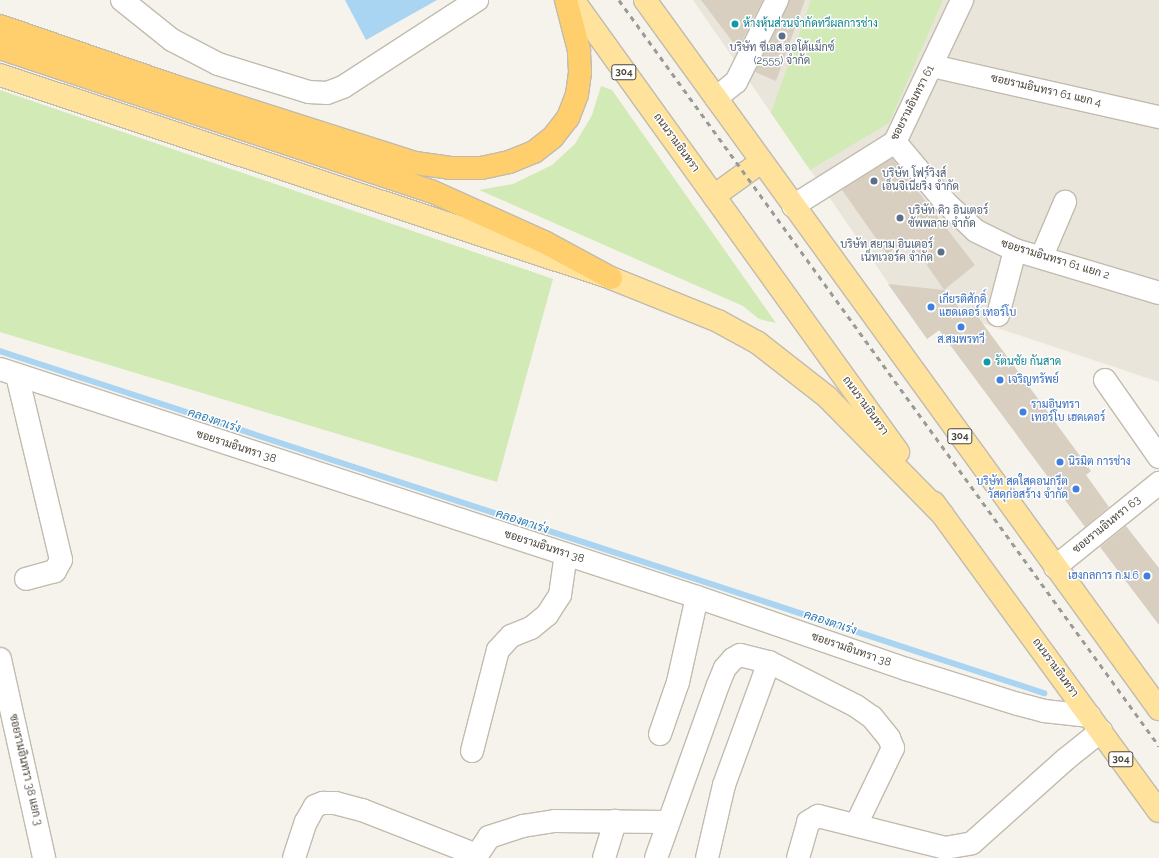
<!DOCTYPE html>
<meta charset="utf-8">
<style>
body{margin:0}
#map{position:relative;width:1159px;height:858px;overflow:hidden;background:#f6f3ec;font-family:Raleway,Sarabun,sans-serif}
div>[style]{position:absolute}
.residential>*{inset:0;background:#eae5da}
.green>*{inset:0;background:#d2eab5}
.water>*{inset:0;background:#a9d4f2}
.stream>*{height:5.5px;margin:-2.75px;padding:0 2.75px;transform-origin:2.75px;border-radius:2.75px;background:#a9d4f2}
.building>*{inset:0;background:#d8cfc1}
.roads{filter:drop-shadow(1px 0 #c2bbae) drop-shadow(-1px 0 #c2bbae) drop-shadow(0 1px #c2bbae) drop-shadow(0 -1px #c2bbae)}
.minor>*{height:22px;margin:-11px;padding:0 11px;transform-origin:11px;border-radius:11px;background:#fff}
.major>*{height:22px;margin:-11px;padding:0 11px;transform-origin:11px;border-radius:11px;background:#ffe39c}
.highway>*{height:22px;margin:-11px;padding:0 11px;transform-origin:11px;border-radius:11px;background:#ffcf6e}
.rail>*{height:3px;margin-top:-1.5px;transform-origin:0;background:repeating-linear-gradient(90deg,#9a9a9a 0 5px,transparent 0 10px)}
.dots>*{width:11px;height:11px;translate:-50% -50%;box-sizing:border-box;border:2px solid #fff;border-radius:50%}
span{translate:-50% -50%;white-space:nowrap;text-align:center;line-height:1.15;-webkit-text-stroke:3px #fff;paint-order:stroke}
.shield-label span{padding:1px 3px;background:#fff;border:1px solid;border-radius:3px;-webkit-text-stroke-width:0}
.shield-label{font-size:10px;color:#4b4439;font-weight:700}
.culture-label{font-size:11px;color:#0d838f}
.left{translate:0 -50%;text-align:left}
.service-label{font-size:11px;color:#4e5e75}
.right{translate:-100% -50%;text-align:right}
.street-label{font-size:11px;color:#4b4439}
.shop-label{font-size:11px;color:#366cbe}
.water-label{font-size:12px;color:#2e7ab2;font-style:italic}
</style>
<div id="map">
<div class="residential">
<div style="clip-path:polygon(693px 0,1159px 0,1159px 382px,982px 323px,977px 316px,967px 312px,927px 339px)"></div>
</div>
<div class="green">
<div style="clip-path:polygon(811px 0,943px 0,889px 123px,810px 170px,771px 113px)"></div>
<div style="clip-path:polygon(601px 86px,612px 90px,776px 323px,759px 319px,743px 306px,479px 190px,513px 184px,552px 165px,575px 144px,592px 115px)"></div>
<div style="clip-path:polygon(0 90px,553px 279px,497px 482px,0 332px)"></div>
</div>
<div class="water">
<div style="clip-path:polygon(345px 0,437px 0,366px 40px)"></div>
</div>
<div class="stream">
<div style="left:0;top:351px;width:1099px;rotate:18.14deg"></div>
</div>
<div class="building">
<div style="clip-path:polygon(701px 0,763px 0,738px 49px)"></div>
<div style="clip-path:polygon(789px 0,805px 0,776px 81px,755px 72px)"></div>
<div style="clip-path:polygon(892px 158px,975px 265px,944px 290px,909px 239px,887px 254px,842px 190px)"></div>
<div style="clip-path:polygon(888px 284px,944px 290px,961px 310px,978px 317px,1091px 471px,1086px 475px,1109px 507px,1085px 527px,939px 330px,927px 339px)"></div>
<div style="clip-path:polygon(1126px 526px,1159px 568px,1159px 625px,1100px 547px)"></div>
</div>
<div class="roads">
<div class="minor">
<div style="left:122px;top:0;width:64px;rotate:38.7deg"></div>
<div style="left:172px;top:40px;width:52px;rotate:27.6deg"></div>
<div style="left:218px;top:64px;width:95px;rotate:17.1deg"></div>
<div style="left:309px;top:92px;width:18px;rotate:3deg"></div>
<div style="left:327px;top:93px;width:17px;rotate:-21deg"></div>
<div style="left:343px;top:87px;width:160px;rotate:-33deg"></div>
<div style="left:932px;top:66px;width:233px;rotate:12.7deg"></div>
<div style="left:716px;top:98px;width:26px;rotate:-39deg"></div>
<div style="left:736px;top:82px;width:92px;rotate:-63.4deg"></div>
<div style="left:895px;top:142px;width:80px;rotate:50.1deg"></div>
<div style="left:946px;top:203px;width:41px;rotate:43deg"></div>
<div style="left:976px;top:231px;width:43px;rotate:26deg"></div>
<div style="left:1015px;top:250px;width:150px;rotate:16.6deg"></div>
<div style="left:793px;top:206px;width:120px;rotate:-32.1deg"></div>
<div style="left:895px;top:142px;width:157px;rotate:-64.7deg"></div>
<div style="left:1042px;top:256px;width:59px;rotate:-66.9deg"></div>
<div style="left:998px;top:315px;width:67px;rotate:-75.3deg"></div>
<div style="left:0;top:369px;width:733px;rotate:18.11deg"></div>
<div style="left:697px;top:597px;width:221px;rotate:19deg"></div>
<div style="left:906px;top:669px;width:117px;rotate:17.4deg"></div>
<div style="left:1018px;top:704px;width:27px;rotate:15deg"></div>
<div style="left:1044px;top:711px;width:46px;rotate:6.2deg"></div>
<div style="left:17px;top:375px;width:190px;rotate:76.6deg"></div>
<div style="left:61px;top:560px;width:13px;rotate:119deg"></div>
<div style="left:55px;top:571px;width:30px;rotate:165deg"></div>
<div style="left:1105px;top:380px;width:94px;rotate:55deg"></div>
<div style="left:1055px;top:567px;width:134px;rotate:-38.9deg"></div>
<div style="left:0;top:659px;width:204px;rotate:77.5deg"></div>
<div style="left:660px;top:734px;width:55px;rotate:-70.9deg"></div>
<div style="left:678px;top:682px;width:87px;rotate:-77.4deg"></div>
<div style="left:472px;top:751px;width:104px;rotate:-75.6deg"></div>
<div style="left:498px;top:650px;width:19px;rotate:-47deg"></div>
<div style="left:511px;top:636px;width:22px;rotate:-22deg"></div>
<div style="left:531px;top:628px;width:21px;rotate:-39deg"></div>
<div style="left:547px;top:615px;width:24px;rotate:-57deg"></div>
<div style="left:560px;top:595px;width:41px;rotate:-81.7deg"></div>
<div style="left:294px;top:858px;width:38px;rotate:-72deg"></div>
<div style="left:306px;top:822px;width:18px;rotate:-61deg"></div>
<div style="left:315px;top:806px;width:9px;rotate:-21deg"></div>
<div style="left:323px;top:803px;width:12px"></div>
<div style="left:335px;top:803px;width:28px;rotate:15deg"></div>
<div style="left:362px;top:810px;width:123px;rotate:21.4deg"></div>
<div style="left:475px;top:858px;width:25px;rotate:-56deg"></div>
<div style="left:489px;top:837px;width:36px;rotate:-18deg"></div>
<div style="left:523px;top:826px;width:32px;rotate:-9deg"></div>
<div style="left:555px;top:821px;width:112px;rotate:0.5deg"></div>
<div style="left:604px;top:858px;width:39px;rotate:-73deg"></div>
<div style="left:656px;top:858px;width:184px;rotate:-70.3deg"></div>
<div style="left:718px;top:685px;width:18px;rotate:-68deg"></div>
<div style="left:725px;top:668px;width:12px;rotate:-48deg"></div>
<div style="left:733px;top:659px;width:8px;rotate:-30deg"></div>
<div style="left:740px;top:655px;width:30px;rotate:14deg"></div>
<div style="left:769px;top:662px;width:97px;rotate:26.8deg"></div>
<div style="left:856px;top:706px;width:19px;rotate:35deg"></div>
<div style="left:872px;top:717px;width:27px;rotate:51deg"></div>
<div style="left:889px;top:738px;width:11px;rotate:68deg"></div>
<div style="left:893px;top:748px;width:85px;rotate:115.7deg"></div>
<div style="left:707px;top:858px;width:75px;rotate:-76.9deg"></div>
<div style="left:724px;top:785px;width:131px;rotate:-69.9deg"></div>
<div style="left:798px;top:858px;width:37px;rotate:-74deg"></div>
<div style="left:808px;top:822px;width:12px;rotate:-31deg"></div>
<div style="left:818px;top:816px;width:131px;rotate:14.1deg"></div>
<div style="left:945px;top:848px;width:27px;rotate:-10deg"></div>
<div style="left:972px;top:843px;width:126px;rotate:-41.8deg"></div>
<div style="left:1066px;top:759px;width:45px;rotate:-38.7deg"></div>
</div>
<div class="major">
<div style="left:573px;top:0;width:557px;rotate:54.28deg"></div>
<div style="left:645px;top:0;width:876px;rotate:54.06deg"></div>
<div style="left:0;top:75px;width:644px;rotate:18.38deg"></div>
<div style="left:611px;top:278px;width:115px;rotate:21.9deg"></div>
<div style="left:718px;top:321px;width:46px;rotate:28.8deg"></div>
<div style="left:758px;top:343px;width:88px;rotate:38deg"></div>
<div style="left:827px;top:397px;width:164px;rotate:45.5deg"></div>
<div style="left:714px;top:196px;width:58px;rotate:-35.9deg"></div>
<div style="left:934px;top:503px;width:381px;rotate:53.9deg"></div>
</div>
<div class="highway">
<div style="left:0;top:26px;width:187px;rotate:19deg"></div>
<div style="left:177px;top:87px;width:250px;rotate:17.7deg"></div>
<div style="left:415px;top:163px;width:34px;rotate:8deg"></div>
<div style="left:449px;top:168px;width:32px"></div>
<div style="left:481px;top:168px;width:29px;rotate:-12deg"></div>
<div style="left:509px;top:162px;width:27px;rotate:-22deg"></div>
<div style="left:534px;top:152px;width:24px;rotate:-38deg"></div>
<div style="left:553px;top:137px;width:24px;rotate:-52deg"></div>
<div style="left:568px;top:118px;width:26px;rotate:-69deg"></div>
<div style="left:577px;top:94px;width:22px;rotate:-82deg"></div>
<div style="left:580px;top:72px;width:22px;rotate:-93deg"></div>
<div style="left:579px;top:50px;width:52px;rotate:-104.6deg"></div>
<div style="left:0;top:48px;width:454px;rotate:18.4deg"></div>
<div style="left:431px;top:191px;width:126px;rotate:24.3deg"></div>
<div style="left:546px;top:243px;width:74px;rotate:28.3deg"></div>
</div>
</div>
<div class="rail">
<div style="left:619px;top:0;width:921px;rotate:54.1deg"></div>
</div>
<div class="dots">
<div style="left:735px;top:24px;background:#0f9aa8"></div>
<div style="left:782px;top:36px;background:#5c6f8a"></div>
<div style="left:874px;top:181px;background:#5c6f8a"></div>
<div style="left:900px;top:218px;background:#5c6f8a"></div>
<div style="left:941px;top:252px;background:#5c6f8a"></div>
<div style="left:931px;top:307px;background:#3f7fe0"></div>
<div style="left:961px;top:327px;background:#3f7fe0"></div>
<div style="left:987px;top:362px;background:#0f9aa8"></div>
<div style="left:1000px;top:380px;background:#3f7fe0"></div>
<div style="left:1023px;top:412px;background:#3f7fe0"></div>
<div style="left:1060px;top:462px;background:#3f7fe0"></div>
<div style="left:1076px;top:489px;background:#3f7fe0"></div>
<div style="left:1147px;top:576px;background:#3f7fe0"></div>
</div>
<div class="shield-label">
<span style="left:624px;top:72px">304</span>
<span style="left:960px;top:436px">304</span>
<span style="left:1121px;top:759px">304</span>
</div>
<div class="culture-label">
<span class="left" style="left:743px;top:24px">ห้างหุ้นส่วนจำกัดทวีผลการช่าง</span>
<span class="left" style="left:995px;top:362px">รัตนชัย กันสาด</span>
</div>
<div class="service-label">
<span style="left:782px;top:55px">บริษัท ซีเอส.ออโต้แม็กซ์<br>(2555) จำกัด</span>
<span class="left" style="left:882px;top:181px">บริษัท โฟร์วิงส์<br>เอ็นจิเนียริ่ง จำกัด</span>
<span class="left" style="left:908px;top:218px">บริษัท คิว อินเตอร์<br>ซัพพลาย จำกัด</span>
<span class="right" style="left:933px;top:252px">บริษัท สยาม อินเตอร์<br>เน็ทเวอร์ค จำกัด</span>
</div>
<div class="street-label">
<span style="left:1046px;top:91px;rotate:13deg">ซอยรามอินทรา 61 แยก 4</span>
<span style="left:913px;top:103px;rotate:-63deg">ซอยรามอินทรา 61</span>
<span style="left:676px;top:143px;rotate:54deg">ถนนรามอินทรา</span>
<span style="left:1055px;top:260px;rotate:17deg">ซอยรามอินทรา 61 แยก 2</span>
<span style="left:865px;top:406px;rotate:54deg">ถนนรามอินทรา</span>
<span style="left:236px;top:447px;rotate:18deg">ซอยรามอินทรา 38</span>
<span style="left:1107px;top:525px;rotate:-39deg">ซอยรามอินทรา 63</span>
<span style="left:544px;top:547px;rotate:18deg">ซอยรามอินทรา 38</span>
<span style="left:851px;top:650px;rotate:19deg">ซอยรามอินทรา 38</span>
<span style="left:1055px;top:668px;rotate:54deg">ถนนรามอินทรา</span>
<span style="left:25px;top:770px;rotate:77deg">ซอยรามอินทรา 38 แยก 3</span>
</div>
<div class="shop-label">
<span class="left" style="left:939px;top:307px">เกียรติศักดิ์<br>แฮดเดอร์ เทอร์โบ</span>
<span style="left:961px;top:340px">ส.สมพรทวี</span>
<span class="left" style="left:1008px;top:380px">เจริญทรัพย์</span>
<span class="left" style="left:1031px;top:412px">รามอินทรา<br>เทอร์โบ เฮดเดอร์</span>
<span class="left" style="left:1068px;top:462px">นิรมิต การช่าง</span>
<span class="right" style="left:1068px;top:489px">บริษัท สดใสคอนกรีต<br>วัสดุก่อสร้าง จำกัด</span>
<span class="right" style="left:1139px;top:576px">เฮงกลการ ก.ม.6</span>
</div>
<div class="water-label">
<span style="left:214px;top:421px;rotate:18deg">คลองตาเร่ง</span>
<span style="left:522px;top:522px;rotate:18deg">คลองตาเร่ง</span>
<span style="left:830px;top:623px;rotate:18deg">คลองตาเร่ง</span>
</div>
</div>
